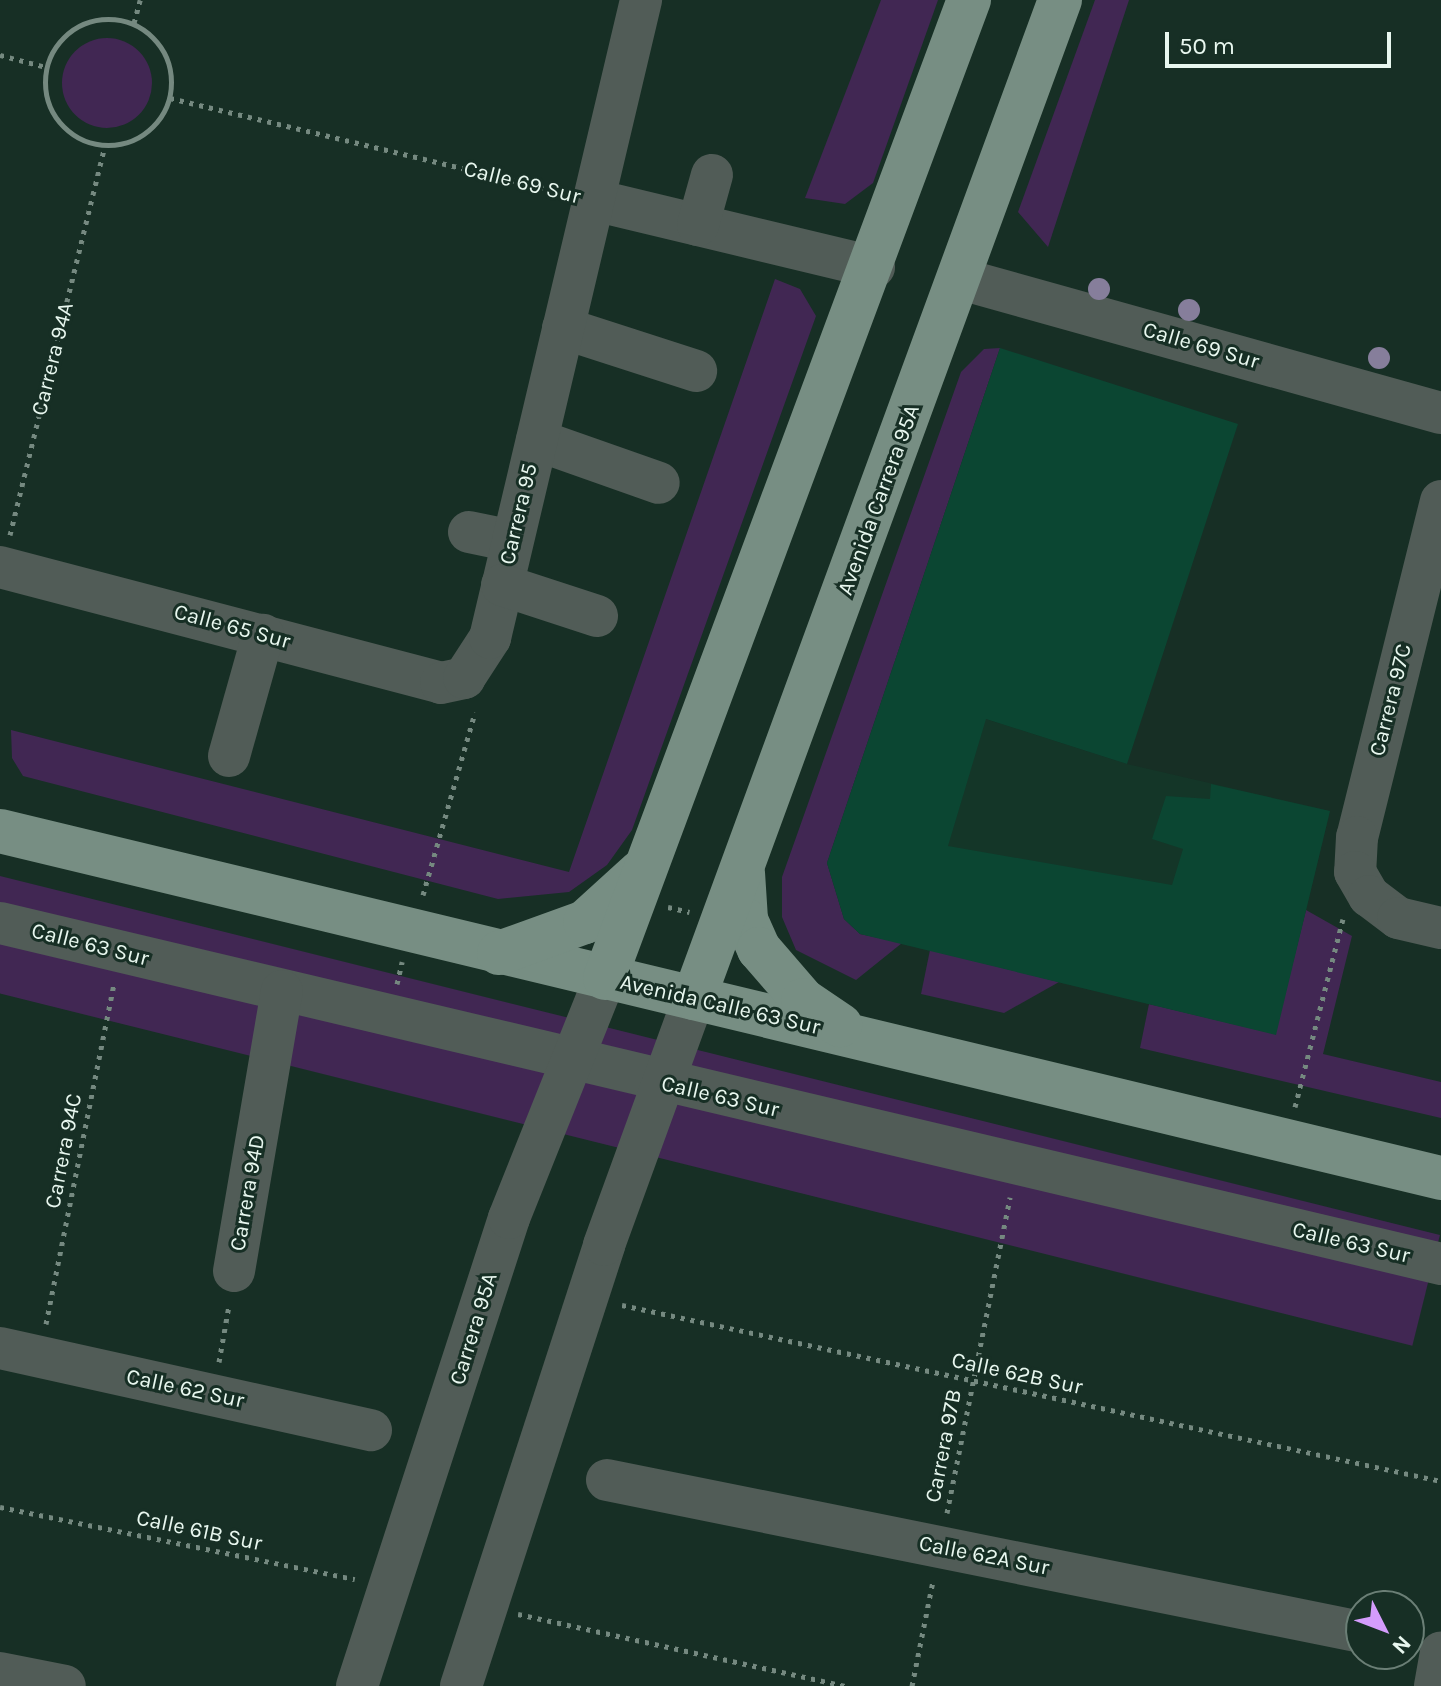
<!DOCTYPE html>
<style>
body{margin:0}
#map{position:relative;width:1441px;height:1686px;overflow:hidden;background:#172f25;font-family:Karla,sans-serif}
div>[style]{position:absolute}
.built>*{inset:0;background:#143628}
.green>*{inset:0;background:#412753;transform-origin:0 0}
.round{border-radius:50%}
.building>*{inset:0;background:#0b4632}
.path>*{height:5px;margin-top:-2.5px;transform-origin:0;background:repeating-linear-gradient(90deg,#758980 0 4px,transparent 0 10px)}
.path>.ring{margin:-2.5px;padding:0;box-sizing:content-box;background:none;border:5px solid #758980;border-radius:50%}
.minor>*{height:42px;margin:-21px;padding:0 21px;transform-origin:21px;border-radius:21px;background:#515c57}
.major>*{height:44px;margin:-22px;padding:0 22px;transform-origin:22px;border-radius:22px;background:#778e83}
.trees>*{width:22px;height:22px;margin:-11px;border-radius:50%;background:#867e9b}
span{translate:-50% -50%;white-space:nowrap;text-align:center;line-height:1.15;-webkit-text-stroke:6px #172f25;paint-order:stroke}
.street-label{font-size:22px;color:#e8f7ef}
.north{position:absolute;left:1345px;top:1590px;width:80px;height:80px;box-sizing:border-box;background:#172f25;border:2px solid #6b7f76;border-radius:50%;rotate:132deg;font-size:22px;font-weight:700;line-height:32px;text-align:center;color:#e8f7ef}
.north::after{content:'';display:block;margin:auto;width:28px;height:36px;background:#d49cfc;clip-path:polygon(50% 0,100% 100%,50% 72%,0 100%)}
.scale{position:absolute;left:1165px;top:32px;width:226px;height:36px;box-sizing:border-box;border:4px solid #e8f7ef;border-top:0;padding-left:10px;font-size:24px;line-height:28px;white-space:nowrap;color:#e8f7ef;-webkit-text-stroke:6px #172f25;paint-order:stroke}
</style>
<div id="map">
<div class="built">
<div style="clip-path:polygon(889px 688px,1127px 764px,1330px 811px,1276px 1035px,860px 934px,844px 919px,827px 863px)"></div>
</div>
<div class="green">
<div style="clip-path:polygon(881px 0,938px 0,873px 183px,845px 204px,805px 198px)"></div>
<div style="clip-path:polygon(1095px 0,1129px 0,1048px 247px,1018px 212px)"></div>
<div class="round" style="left:62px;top:38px;width:90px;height:90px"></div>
<div style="clip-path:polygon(775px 279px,800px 289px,816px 316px,632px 830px,607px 865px,569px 892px,498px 899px,23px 776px,12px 758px,11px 730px,569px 872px)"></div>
<div style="clip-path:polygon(1000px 348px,827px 863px,844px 919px,860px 934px,902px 943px,856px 980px,796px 950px,782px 917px,782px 877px,961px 372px,984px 349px)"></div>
<div style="left:0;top:876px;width:1484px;height:114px;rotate:14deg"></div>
<div style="clip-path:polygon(1306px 910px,1352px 936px,1323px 1054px,1441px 1082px,1441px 1118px,1140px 1048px,1149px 1004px,1275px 1034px)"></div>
<div style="clip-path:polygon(930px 950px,1059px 982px,1004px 1013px,921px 994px)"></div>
</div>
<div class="building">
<div style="clip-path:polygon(1000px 348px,1238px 424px,1127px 764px,986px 719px,948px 846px,1172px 885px,1183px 849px,1152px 839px,1166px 796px,1210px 799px,1211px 784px,1330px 811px,1276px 1035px,860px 934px,844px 919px,827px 863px)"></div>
</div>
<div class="path">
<div class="ring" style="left:45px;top:19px;width:121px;height:121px"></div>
<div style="left:134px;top:23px;width:24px;rotate:-75deg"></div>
<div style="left:0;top:55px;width:48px;rotate:14.6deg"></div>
<div style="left:170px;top:98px;width:402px;rotate:13.5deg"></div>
<div style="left:10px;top:535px;width:400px;rotate:-76.3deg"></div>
<div style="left:423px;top:895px;width:190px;rotate:-74.1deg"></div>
<div style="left:668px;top:907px;width:22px;rotate:13deg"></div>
<div style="left:397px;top:984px;width:23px;rotate:-77deg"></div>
<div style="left:1295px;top:1107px;width:194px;rotate:-75.7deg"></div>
<div style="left:622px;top:1305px;width:838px;rotate:12.13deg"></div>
<div style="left:46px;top:1324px;width:346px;rotate:-78.7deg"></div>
<div style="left:219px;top:1362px;width:58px;rotate:-80deg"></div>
<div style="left:0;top:1507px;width:362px;rotate:11.5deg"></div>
<div style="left:947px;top:1513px;width:322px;rotate:-78.7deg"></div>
<div style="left:518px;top:1614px;width:336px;rotate:12.4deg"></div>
<div style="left:912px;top:1686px;width:107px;rotate:-78.7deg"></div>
</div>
<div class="minor">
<div style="left:594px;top:200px;width:288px;rotate:13.5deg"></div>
<div style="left:698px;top:225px;width:52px;rotate:-74.4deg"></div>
<div style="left:961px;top:279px;width:498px;rotate:15.6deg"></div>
<div style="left:563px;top:328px;width:140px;rotate:17.9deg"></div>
<div style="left:537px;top:440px;width:129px;rotate:19.4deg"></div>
<div style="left:1441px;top:501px;width:346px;rotate:104deg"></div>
<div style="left:1357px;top:837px;width:35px;rotate:93deg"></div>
<div style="left:1355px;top:872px;width:28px;rotate:60deg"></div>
<div style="left:1369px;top:896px;width:36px;rotate:37deg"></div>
<div style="left:1398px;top:918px;width:44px;rotate:13.1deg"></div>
<div style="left:469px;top:532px;width:44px;rotate:11.8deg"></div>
<div style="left:0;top:567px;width:456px;rotate:14.7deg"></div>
<div style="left:441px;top:683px;width:24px;rotate:-12deg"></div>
<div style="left:464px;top:678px;width:48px;rotate:-57deg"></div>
<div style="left:490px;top:638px;width:656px;rotate:-76.68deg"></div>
<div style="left:502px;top:585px;width:100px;rotate:18.1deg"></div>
<div style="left:229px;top:756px;width:126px;rotate:-74.3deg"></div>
<div style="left:0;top:923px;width:1481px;rotate:13.31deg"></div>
<div style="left:234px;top:1271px;width:284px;rotate:-80.3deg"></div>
<div style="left:0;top:1348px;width:380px;rotate:12.5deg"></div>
<div style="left:607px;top:1480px;width:769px;rotate:11.4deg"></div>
<div style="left:0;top:1673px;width:66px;rotate:11.3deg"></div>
<div style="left:357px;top:1686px;width:492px;rotate:-72deg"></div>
<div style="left:509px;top:1218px;width:258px;rotate:-68.2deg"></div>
<div style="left:461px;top:1686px;width:464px;rotate:-72deg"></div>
<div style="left:604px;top:1245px;width:263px;rotate:-70deg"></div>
<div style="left:1435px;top:1686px;width:34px;rotate:-80deg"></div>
</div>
<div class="major">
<div style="left:0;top:831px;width:1482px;rotate:13.54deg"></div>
<div style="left:743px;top:873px;width:47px;rotate:86.3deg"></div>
<div style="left:746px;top:920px;width:32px;rotate:66deg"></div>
<div style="left:759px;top:949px;width:67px;rotate:49.2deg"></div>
<div style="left:803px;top:1000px;width:45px;rotate:34deg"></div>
<div style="left:499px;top:953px;width:91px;rotate:-19.8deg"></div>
<div style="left:585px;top:922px;width:74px;rotate:-42.3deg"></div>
<div style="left:605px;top:978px;width:1044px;rotate:-69.59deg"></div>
<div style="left:694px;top:998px;width:1063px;rotate:-69.86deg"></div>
</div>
<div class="trees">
<div style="left:1099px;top:289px"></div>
<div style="left:1189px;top:310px"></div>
<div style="left:1379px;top:358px"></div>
</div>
<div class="street-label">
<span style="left:522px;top:183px;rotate:14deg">Calle 69 Sur</span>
<span style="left:1201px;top:346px;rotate:16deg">Calle 69 Sur</span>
<span style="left:53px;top:359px;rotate:-76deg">Carrera 94A</span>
<span style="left:879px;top:500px;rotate:-70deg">Avenida Carrera 95A</span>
<span style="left:519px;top:514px;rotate:-77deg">Carrera 95</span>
<span style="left:232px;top:627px;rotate:15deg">Calle 65 Sur</span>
<span style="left:1391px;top:700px;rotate:-76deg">Carrera 97C</span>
<span style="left:90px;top:945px;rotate:14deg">Calle 63 Sur</span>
<span style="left:720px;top:1005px;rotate:13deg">Avenida Calle 63 Sur</span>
<span style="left:720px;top:1097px;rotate:13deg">Calle 63 Sur</span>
<span style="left:64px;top:1151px;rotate:-79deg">Carrera 94C</span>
<span style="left:248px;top:1193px;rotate:-80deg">Carrera 94D</span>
<span style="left:1351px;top:1243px;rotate:13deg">Calle 63 Sur</span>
<span style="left:474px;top:1329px;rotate:-73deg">Carrera 95A</span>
<span style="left:1017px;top:1374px;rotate:12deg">Calle 62B Sur</span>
<span style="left:185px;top:1389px;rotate:12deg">Calle 62 Sur</span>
<span style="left:944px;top:1446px;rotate:-79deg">Carrera 97B</span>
<span style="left:199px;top:1531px;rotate:12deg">Calle 61B Sur</span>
<span style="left:984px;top:1556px;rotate:11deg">Calle 62A Sur</span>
</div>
<div class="north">N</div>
<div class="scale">50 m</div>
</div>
